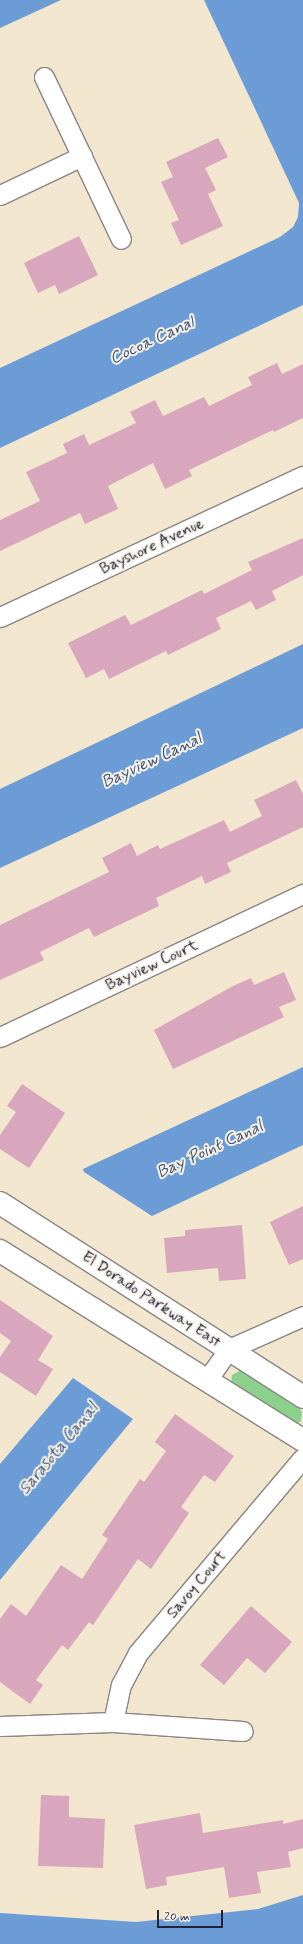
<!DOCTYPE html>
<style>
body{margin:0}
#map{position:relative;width:303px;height:1944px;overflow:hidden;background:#f2e7ce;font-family:Mynerve,sans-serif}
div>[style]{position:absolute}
.green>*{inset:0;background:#8bd18c}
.water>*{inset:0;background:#6b9cd5}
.building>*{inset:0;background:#d8a6bd}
.roads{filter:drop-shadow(1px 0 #8a8484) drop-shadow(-1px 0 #8a8484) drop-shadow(0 1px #8a8484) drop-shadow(0 -1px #8a8484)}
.minor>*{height:19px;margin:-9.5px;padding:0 9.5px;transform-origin:9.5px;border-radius:9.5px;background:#fff}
.tertiary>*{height:22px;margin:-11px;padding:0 11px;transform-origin:11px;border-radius:11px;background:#fff}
span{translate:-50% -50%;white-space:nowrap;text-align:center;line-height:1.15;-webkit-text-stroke:4px #f7f3e8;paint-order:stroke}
.street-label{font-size:16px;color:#22223b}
.water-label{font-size:17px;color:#3f5379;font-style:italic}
.scale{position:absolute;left:157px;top:1910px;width:66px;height:18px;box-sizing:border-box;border:2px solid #22223b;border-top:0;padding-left:5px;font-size:12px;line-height:14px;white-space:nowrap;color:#22223b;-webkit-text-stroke:3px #f7f3e8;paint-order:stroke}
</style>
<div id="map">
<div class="green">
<div style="clip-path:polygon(243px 1369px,294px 1401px,302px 1412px,301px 1421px,297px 1424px,231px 1385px,232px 1375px)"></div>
</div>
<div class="water">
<div style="clip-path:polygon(0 0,61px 0,0 28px)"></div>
<div style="clip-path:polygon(204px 0,303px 0,303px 305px,0 448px,0 368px,280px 237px,293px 227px,298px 217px,299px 203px)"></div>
<div style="clip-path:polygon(303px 644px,303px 728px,0 868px,0 789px)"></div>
<div style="clip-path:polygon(303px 1067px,303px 1145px,152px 1216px,84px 1172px,83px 1169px)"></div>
<div style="clip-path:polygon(73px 1378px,133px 1419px,0 1580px,0 1464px)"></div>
<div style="clip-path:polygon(303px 1895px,303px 1944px,0 1944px,0 1913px,136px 1922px,258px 1909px)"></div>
</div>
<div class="building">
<div style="clip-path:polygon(218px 138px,228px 157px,205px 168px,216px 190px,208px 194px,223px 226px,181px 245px,171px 223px,179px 220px,161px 182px,173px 177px,166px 162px)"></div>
<div style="clip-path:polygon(79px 236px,98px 275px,59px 294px,55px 285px,38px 293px,24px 263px)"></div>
<div style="clip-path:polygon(277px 363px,282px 374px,303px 364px,303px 418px,274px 432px,273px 430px,189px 470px,192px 476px,165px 489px,153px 463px,108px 486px,118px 509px,85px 524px,80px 513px,0 551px,0 520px,40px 501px,26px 472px,67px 453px,63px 444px,84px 434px,89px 445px,136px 423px,130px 412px,155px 400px,163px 416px,204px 397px,209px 406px,252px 385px,248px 377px)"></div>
<div style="clip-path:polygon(303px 538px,303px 575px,272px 591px,276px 600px,256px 610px,251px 601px,216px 618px,221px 629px,168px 655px,166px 651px,109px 679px,104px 669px,86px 678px,68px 643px,125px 615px,131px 625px,202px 590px,204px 594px,252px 570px,248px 562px)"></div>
<div style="clip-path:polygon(296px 780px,303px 794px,303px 827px,227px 863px,231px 872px,205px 884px,202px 876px,156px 898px,159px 906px,94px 937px,89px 928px,40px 952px,44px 960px,0 980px,0 925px,109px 872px,102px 858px,131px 843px,137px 856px,158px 845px,160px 849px,224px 820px,230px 832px,262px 816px,254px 800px)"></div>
<div style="clip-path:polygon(284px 972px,296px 1000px,279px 1007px,284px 1017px,173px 1069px,154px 1030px,233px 986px,251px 978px,254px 985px)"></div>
<div style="clip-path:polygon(22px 1084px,65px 1113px,29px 1168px,0 1149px,0 1135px,16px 1112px,7px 1106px)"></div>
<div style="clip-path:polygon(303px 1206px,303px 1259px,289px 1265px,270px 1222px)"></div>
<div style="clip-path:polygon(242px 1225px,246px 1279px,219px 1281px,218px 1268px,167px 1273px,164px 1238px,185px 1236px,185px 1230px)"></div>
<div style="clip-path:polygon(0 1300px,53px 1336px,38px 1360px,53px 1369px,36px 1396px,0 1372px,0 1357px,11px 1341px,0 1333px)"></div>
<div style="clip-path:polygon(175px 1414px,234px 1456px,215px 1482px,204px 1475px,181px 1507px,189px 1513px,151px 1569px,138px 1559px,93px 1625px,89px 1622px,68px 1650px,62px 1645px,36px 1680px,43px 1685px,30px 1704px,0 1682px,0 1619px,11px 1604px,26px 1616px,61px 1565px,82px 1579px,108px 1539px,102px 1535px,140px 1479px,144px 1482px,166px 1451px,155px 1442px)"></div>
<div style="clip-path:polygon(251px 1606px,292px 1642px,265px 1673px,247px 1658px,224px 1685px,200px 1665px)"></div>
<div style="clip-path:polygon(41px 1795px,69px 1796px,69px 1817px,105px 1819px,103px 1868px,38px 1866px)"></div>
<div style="clip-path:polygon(200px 1813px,203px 1833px,283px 1820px,283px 1824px,303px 1819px,303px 1848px,288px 1852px,291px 1867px,257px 1872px,261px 1893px,229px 1898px,224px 1867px,166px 1877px,167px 1885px,146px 1889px,134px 1825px)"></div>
</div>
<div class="roads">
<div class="minor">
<div style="left:44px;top:77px;width:179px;rotate:64.6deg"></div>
<div style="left:0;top:195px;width:91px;rotate:-25.4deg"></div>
<div style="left:0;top:617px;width:334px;rotate:-25deg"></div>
<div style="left:0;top:1037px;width:335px;rotate:-25.3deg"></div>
<div style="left:207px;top:1380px;width:38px;rotate:-55deg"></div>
<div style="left:229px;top:1349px;width:81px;rotate:-24deg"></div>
<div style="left:113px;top:1722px;width:38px;rotate:-78deg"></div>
<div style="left:121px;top:1685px;width:36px;rotate:-62deg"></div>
<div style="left:138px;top:1653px;width:255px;rotate:-49.8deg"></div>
<div style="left:0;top:1726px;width:113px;rotate:-2deg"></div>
<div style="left:113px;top:1722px;width:130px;rotate:4deg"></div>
</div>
<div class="tertiary">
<div style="left:0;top:1203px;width:360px;rotate:32.6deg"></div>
<div style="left:0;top:1251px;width:357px;rotate:32deg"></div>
</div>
</div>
<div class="street-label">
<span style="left:152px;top:547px;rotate:-25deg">Bayshore Avenue</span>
<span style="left:152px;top:966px;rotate:-25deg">Bayview Court</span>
<span style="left:151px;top:1300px;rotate:33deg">El Dorado Parkway East</span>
<span style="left:197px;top:1585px;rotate:-50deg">Savoy Court</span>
</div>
<div class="water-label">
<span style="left:152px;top:341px;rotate:-25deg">Cocoa Canal</span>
<span style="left:152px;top:761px;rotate:-25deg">Bayview Canal</span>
<span style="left:210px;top:1150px;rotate:-25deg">Bay Point Canal</span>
<span style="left:59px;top:1449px;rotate:-50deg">Sarasota Canal</span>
</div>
<div class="scale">20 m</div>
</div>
